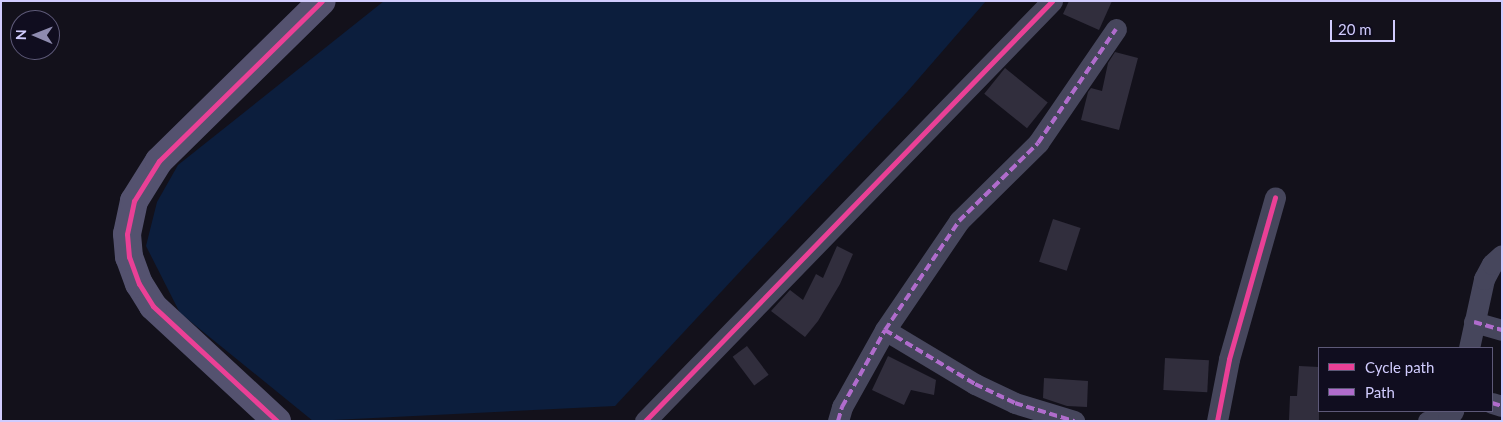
<!DOCTYPE html>
<style>
body{margin:0}
#map{position:relative;width:1503px;height:422px;overflow:hidden;background:#13111b;font-family:Lato,sans-serif}
div>[style]{position:absolute}
.water>*{inset:0;background:#0c1e3d}
.building>*{inset:0;background:#312e3d;transform-origin:0 0}
.street>*{height:21px;margin:-10.5px;padding:0 10.5px;transform-origin:10.5px;border-radius:10.5px;background:#46465c}
.secondary>*{height:28px;margin:-14px;padding:0 14px;transform-origin:14px;border-radius:14px;background:#54526f}
.quiet>*{height:4px;margin-top:-2px;transform-origin:0;background:repeating-linear-gradient(90deg,#b06ccc 0 8px,transparent 0 12px)}
.cycleway>*{height:5px;margin:-2.5px;padding:0 2.5px;transform-origin:2.5px;border-radius:2.5px;background:#ea4096}
span{translate:-50% -50%;white-space:nowrap;text-align:center;line-height:1.15;-webkit-text-stroke:4px #100d1f;paint-order:stroke}
.frame{position:absolute;inset:0;border:2px solid #d1ccfe;pointer-events:none}
.legend{position:absolute;left:1318px;top:347px;width:175px;height:65px;box-sizing:border-box;background:#100d1f;border:1px solid #5d5978;margin:0;padding:6px 9px;list-style:none;font-size:15px;color:#d1ccfe}
.legend li{display:flex;align-items:center;gap:10px;height:25px}
.legend b{width:25px;border:1px solid #5d5978}
.north{position:absolute;left:10px;top:10px;width:50px;height:50px;box-sizing:border-box;background:#100d1f;border:1px solid #5d5978;border-radius:50%;rotate:271deg;font-size:14px;font-weight:700;line-height:20px;text-align:center;color:#d1ccfe}
.north::after{content:'';display:block;margin:auto;width:18px;height:22px;background:#8e8baf;clip-path:polygon(50% 0,100% 100%,50% 72%,0 100%)}
.scale{position:absolute;left:1330px;top:20px;width:65px;height:22px;box-sizing:border-box;border:2px solid #d1ccfe;border-top:0;padding-left:6px;font-size:15px;line-height:18px;white-space:nowrap;color:#d1ccfe;-webkit-text-stroke:4px #100d1f;paint-order:stroke}
</style>
<div id="map">
<div class="water">
<div style="clip-path:polygon(384px 1px,986px 1px,907px 92px,615px 406px,313px 421px,180px 313px,146px 246px,157px 202px,178px 165px)"></div>
</div>
<div class="building">
<div style="clip-path:polygon(1069px 1px,1112px 1px,1099px 30px,1063px 14px)"></div>
<div style="clip-path:polygon(1115px 52px,1138px 58px,1119px 130px,1081px 120px,1088px 92px,1091px 88px,1102px 91px,1108px 63px)"></div>
<div style="left:1005px;top:68px;width:55px;height:33px;rotate:39deg"></div>
<div style="left:1053px;top:219px;width:29px;height:45px;rotate:18deg"></div>
<div style="clip-path:polygon(837px 246px,853px 254px,840px 284px,818px 321px,805px 337px,771px 311px,790px 290px,803px 300px,816px 274px,823px 278px)"></div>
<div style="left:747px;top:346px;width:36px;height:18px;rotate:53deg"></div>
<div style="clip-path:polygon(888px 356px,936px 380px,934px 395px,911px 390px,904px 405px,872px 390px)"></div>
<div style="left:1165px;top:358px;width:44px;height:32px;rotate:3deg"></div>
<div style="clip-path:polygon(1299px 366px,1319px 367px,1319px 421px,1289px 420px,1290px 396px,1297px 396px)"></div>
<div style="clip-path:polygon(1044px 378px,1088px 381px,1087px 407px,1067px 406px,1043px 398px)"></div>
</div>
<div class="street">
<div style="left:1474px;top:322px;width:29px;rotate:16deg"></div>
<div style="left:885px;top:330px;width:105px;rotate:31deg"></div>
<div style="left:975px;top:384px;width:44px;rotate:25.4deg"></div>
<div style="left:1015px;top:403px;width:62px;rotate:17deg"></div>
<div style="left:1469px;top:348px;width:71px;rotate:-77.7deg"></div>
<div style="left:1484px;top:279px;width:17px;rotate:-62deg"></div>
<div style="left:1492px;top:264px;width:13px;rotate:-42deg"></div>
<div style="left:1492px;top:403px;width:10px;rotate:17deg"></div>
<div style="left:645px;top:421px;width:585px;rotate:-45.9deg"></div>
<div style="left:838px;top:421px;width:15px;rotate:-74deg"></div>
<div style="left:842px;top:407px;width:88px;rotate:-60.8deg"></div>
<div style="left:885px;top:330px;width:132px;rotate:-55.8deg"></div>
<div style="left:959px;top:221px;width:111px;rotate:-44.6deg"></div>
<div style="left:1038px;top:143px;width:138px;rotate:-55.6deg"></div>
<div style="left:1217px;top:421px;width:63px;rotate:-79deg"></div>
<div style="left:1229px;top:359px;width:168px;rotate:-74.1deg"></div>
<div style="left:1428px;top:421px;width:20px;rotate:-9deg"></div>
<div style="left:1448px;top:418px;width:9px;rotate:-54deg"></div>
</div>
<div class="secondary">
<div style="left:277px;top:421px;width:169px;rotate:-137.2deg"></div>
<div style="left:153px;top:306px;width:26px;rotate:-122deg"></div>
<div style="left:139px;top:284px;width:29px;rotate:-110deg"></div>
<div style="left:129px;top:257px;width:23px;rotate:-95deg"></div>
<div style="left:127px;top:234px;width:34px;rotate:-78deg"></div>
<div style="left:134px;top:201px;width:47px;rotate:-58deg"></div>
<div style="left:159px;top:161px;width:228px;rotate:-44.5deg"></div>
</div>
<div class="quiet">
<div style="left:1474px;top:322px;width:29px;rotate:16deg"></div>
<div style="left:885px;top:330px;width:105px;rotate:31deg"></div>
<div style="left:975px;top:384px;width:44px;rotate:25.4deg"></div>
<div style="left:1015px;top:403px;width:62px;rotate:17deg"></div>
<div style="left:1492px;top:403px;width:10px;rotate:17deg"></div>
<div style="left:838px;top:421px;width:15px;rotate:-74deg"></div>
<div style="left:842px;top:407px;width:88px;rotate:-60.8deg"></div>
<div style="left:885px;top:330px;width:132px;rotate:-55.8deg"></div>
<div style="left:959px;top:221px;width:111px;rotate:-44.6deg"></div>
<div style="left:1038px;top:143px;width:138px;rotate:-55.6deg"></div>
</div>
<div class="cycleway">
<div style="left:277px;top:421px;width:169px;rotate:-137.2deg"></div>
<div style="left:153px;top:306px;width:26px;rotate:-122deg"></div>
<div style="left:139px;top:284px;width:29px;rotate:-110deg"></div>
<div style="left:129px;top:257px;width:23px;rotate:-95deg"></div>
<div style="left:127px;top:234px;width:34px;rotate:-78deg"></div>
<div style="left:134px;top:201px;width:47px;rotate:-58deg"></div>
<div style="left:159px;top:161px;width:228px;rotate:-44.5deg"></div>
<div style="left:645px;top:421px;width:585px;rotate:-45.9deg"></div>
<div style="left:1217px;top:421px;width:63px;rotate:-79deg"></div>
<div style="left:1229px;top:359px;width:168px;rotate:-74.1deg"></div>
</div>
<div class="frame"></div>
<ul class="legend">
<li><b style="height:6px;background:#ea4096"></b>Cycle path</li>
<li><b style="height:6px;background:#b06ccc"></b>Path</li>
</ul>
<div class="north">N</div>
<div class="scale">20 m</div>
</div>
